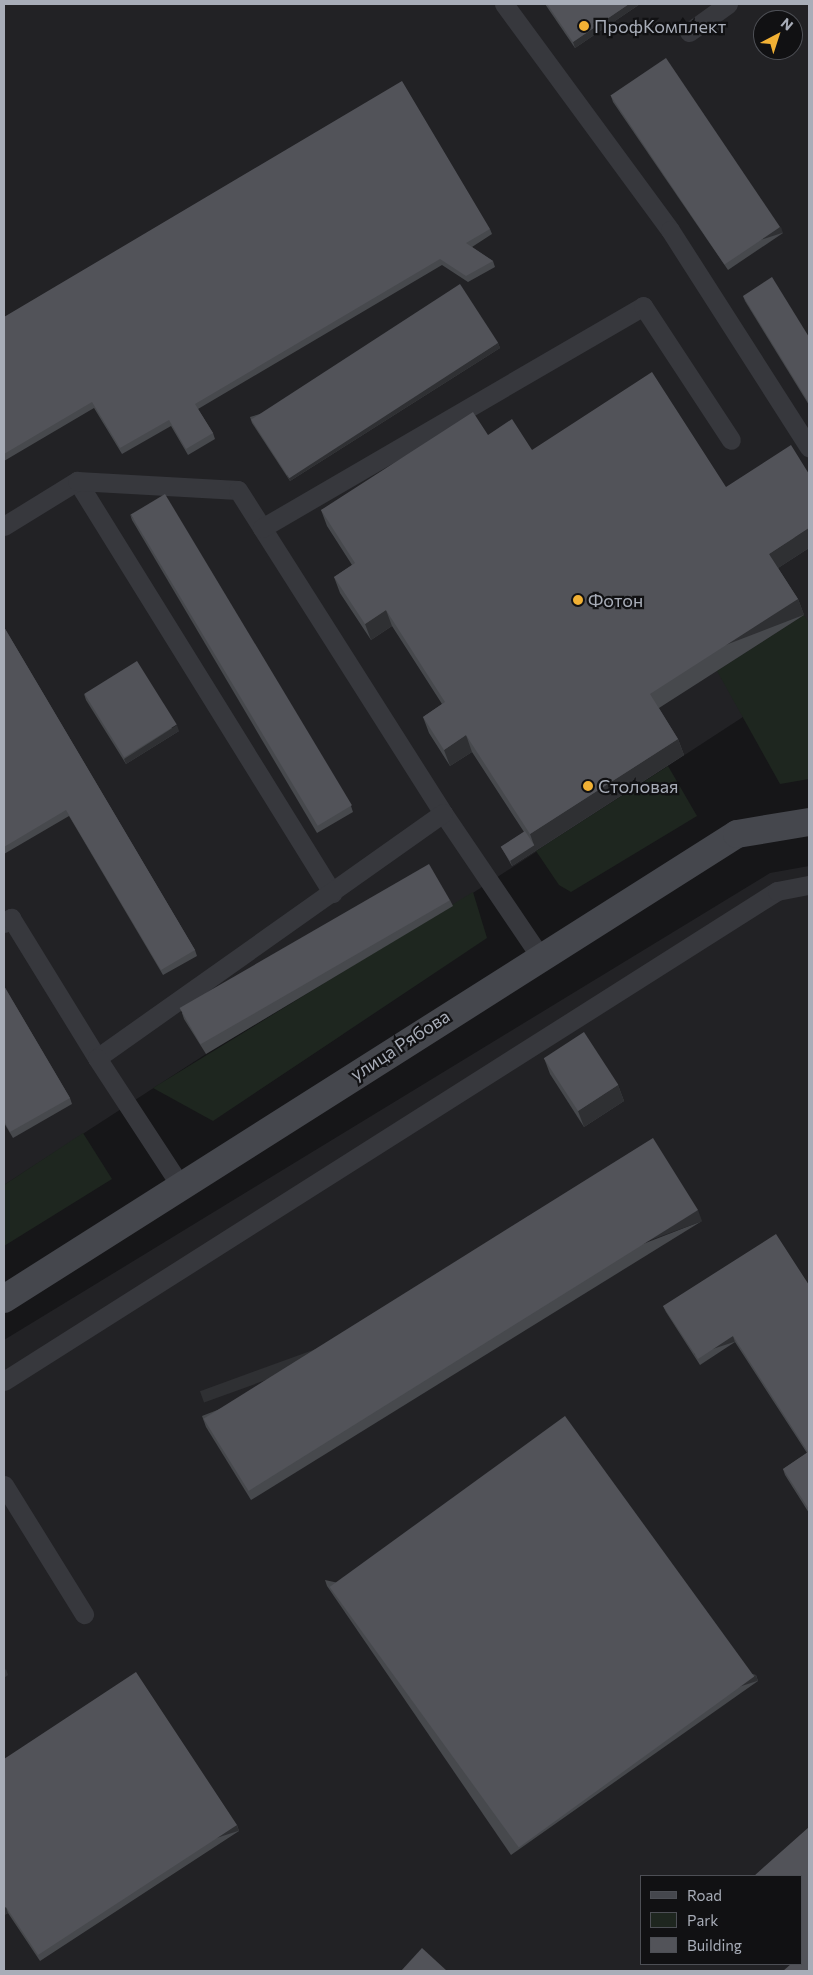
<!DOCTYPE html>
<meta charset="utf-8">
<style>
body{margin:0}
#map{position:relative;width:813px;height:1975px;overflow:hidden;background:#161618;font-family:Commissioner,sans-serif}
div>[style]{position:absolute}
.built>*{inset:0;background:#222225}
.green>*{inset:0;background:#1e261f}
.lane>*{height:19px;margin:-9.5px;padding:0 9.5px;transform-origin:9.5px;border-radius:9.5px;background:#37383d}
.secondary>*{height:28px;margin:-14px;padding:0 14px;transform-origin:14px;border-radius:14px;background:#45474d}
.wall>*{inset:0;background:#47494d}
.shaded-wall>*{inset:0;background:#2f3033;transform-origin:0 0}
.building>*{inset:0;background:#525359;transform-origin:0 0}
.dots>*{width:14px;height:14px;translate:-50% -50%;box-sizing:border-box;border:2px solid #111113;border-radius:50%}
span{translate:-50% -50%;white-space:nowrap;text-align:center;line-height:1.15;-webkit-text-stroke:4.5px #111113;paint-order:stroke}
.poi-label{font-size:18px;color:#a8adb8}
.left{translate:0 -50%;text-align:left}
.street-label{font-size:18px;color:#a8adb8}
.frame{position:absolute;inset:0;border:5px solid #a8adb8;pointer-events:none}
.legend{position:absolute;left:640px;top:1875px;width:162px;height:90px;box-sizing:border-box;background:#111113;border:1px solid #4d4f55;margin:0;padding:6px 9px;list-style:none;font-size:15px;color:#a8adb8}
.legend li{display:flex;align-items:center;gap:10px;height:25px}
.legend b{width:25px;border:1px solid #4d4f55}
.north{position:absolute;left:753px;top:10px;width:50px;height:50px;box-sizing:border-box;background:#111113;border:1px solid #4d4f55;border-radius:50%;rotate:40deg;font-size:14px;font-weight:700;line-height:20px;text-align:center;color:#a8adb8}
.north::after{content:'';display:block;margin:auto;width:18px;height:22px;background:#f2b134;clip-path:polygon(50% 0,100% 100%,50% 72%,0 100%)}
</style>
<div id="map">
<div class="built">
<div style="clip-path:polygon(evenodd,4px 4px,809px 4px,809px 674px,453px 906px,206px 1054px,4px 1185px,4px 4px,763px 20px,793px 20px,793px 50px,763px 50px,763px 20px)"></div>
<div style="clip-path:polygon(evenodd,809px 866px,809px 1971px,4px 1971px,4px 1340px,770px 873px,809px 866px,642px 1876px,802px 1876px,802px 1964px,642px 1964px,642px 1876px)"></div>
</div>
<div class="green">
<div style="clip-path:polygon(804px 615px,809px 623px,809px 779px,780px 784px,717px 671px)"></div>
<div style="clip-path:polygon(668px 766px,697px 816px,571px 892px,559px 885px,536px 851px)"></div>
<div style="clip-path:polygon(473px 892px,487px 938px,213px 1121px,153px 1088px)"></div>
<div style="clip-path:polygon(83px 1133px,112px 1179px,4px 1246px,4px 1185px)"></div>
</div>
<div class="lane">
<div style="left:504px;top:4px;width:280px;rotate:53.7deg"></div>
<div style="left:670px;top:230px;width:258px;rotate:57.4deg"></div>
<div style="left:689px;top:32px;width:48px;rotate:-35.7deg"></div>
<div style="left:77px;top:481px;width:485px;rotate:58.2deg"></div>
<div style="left:4px;top:526px;width:86px;rotate:-31.7deg"></div>
<div style="left:77px;top:481px;width:161px;rotate:3.2deg"></div>
<div style="left:238px;top:490px;width:383px;rotate:57.6deg"></div>
<div style="left:443px;top:813px;width:171px;rotate:55.9deg"></div>
<div style="left:262px;top:528px;width:441px;rotate:-30.2deg"></div>
<div style="left:643px;top:306px;width:160px;rotate:56.7deg"></div>
<div style="left:4px;top:923px;width:9px;rotate:-36deg"></div>
<div style="left:11px;top:918px;width:164px;rotate:58.4deg"></div>
<div style="left:97px;top:1058px;width:424px;rotate:-35.3deg"></div>
<div style="left:97px;top:1058px;width:152px;rotate:56.8deg"></div>
<div style="left:4px;top:1381px;width:915px;rotate:-32.37deg"></div>
<div style="left:777px;top:891px;width:33px;rotate:-11deg"></div>
<div style="left:4px;top:1485px;width:152px;rotate:58.2deg"></div>
</div>
<div class="secondary">
<div style="left:4px;top:1299px;width:868px;rotate:-32.39deg"></div>
<div style="left:737px;top:834px;width:73px;rotate:-9.5deg"></div>
</div>
<div class="wall">
<div style="clip-path:polygon(545px 4px,640px 4px,575px 48px)"></div>
<div style="clip-path:polygon(611px 96px,783px 233px,728px 270px,613px 102px)"></div>
<div style="clip-path:polygon(490px 229px,492px 234px,472px 247px,493px 261px,495px 267px,468px 282px,442px 265px,198px 409px,213px 433px,215px 439px,188px 455px,171px 426px,122px 454px,94px 408px,4px 461px,4px 317px)"></div>
<div style="clip-path:polygon(743px 296px,809px 337px,809px 405px,745px 301px)"></div>
<div style="clip-path:polygon(498px 343px,500px 348px,290px 481px,252px 423px,250px 417px)"></div>
<div style="clip-path:polygon(488px 435px,532px 450px,726px 487px,809px 548px,778px 568px,798px 599px,804px 615px,659px 708px,678px 739px,684px 755px,512px 866px,504px 852px,501px 847px,524px 832px,472px 752px,450px 766px,429px 733px,423px 717px,442px 704px,392px 626px,371px 640px,340px 593px,334px 577px,352px 565px,327px 526px,321px 510px)"></div>
<div style="clip-path:polygon(130px 514px,351px 806px,353px 812px,317px 833px,132px 520px)"></div>
<div style="clip-path:polygon(4px 627px,195px 950px,197px 956px,163px 975px,69px 816px,4px 854px)"></div>
<div style="clip-path:polygon(84px 694px,179px 731px,126px 764px,86px 700px)"></div>
<div style="clip-path:polygon(450px 900px,453px 906px,206px 1054px,184px 1019px,182px 1013px)"></div>
<div style="clip-path:polygon(4px 986px,70px 1098px,72px 1104px,13px 1138px,4px 1123px)"></div>
<div style="clip-path:polygon(544px 1058px,618px 1085px,624px 1101px,584px 1127px,550px 1074px)"></div>
<div style="clip-path:polygon(702px 1221px,251px 1500px,206px 1427px,202px 1416px)"></div>
<div style="clip-path:polygon(809px 1285px,809px 1513px,785px 1475px,783px 1469px,807px 1453px,735px 1342px,700px 1365px,666px 1312px,663px 1306px)"></div>
<div style="clip-path:polygon(325px 1580px,756px 1675px,758px 1681px,511px 1855px,327px 1586px)"></div>
<div style="clip-path:polygon(4px 1759px,237px 1825px,239px 1831px,40px 1961px,8px 1913px,4px 1915px)"></div>
</div>
<div class="shaded-wall">
<div style="clip-path:polygon(629px 4px,640px 4px,575px 48px,573px 42px)"></div>
<div style="left:781px;top:227px;width:6px;height:66px;rotate:72deg"></div>
<div style="clip-path:polygon(498px 343px,500px 348px,290px 481px,287px 475px)"></div>
<div style="clip-path:polygon(809px 528px,809px 548px,775px 570px,769px 554px)"></div>
<div style="left:798px;top:599px;width:17px;height:176px;rotate:69deg"></div>
<div style="clip-path:polygon(386px 610px,392px 626px,371px 640px,365px 624px)"></div>
<div style="clip-path:polygon(177px 725px,179px 731px,126px 764px,124px 759px)"></div>
<div style="clip-path:polygon(466px 735px,472px 752px,450px 766px,444px 750px)"></div>
<div style="clip-path:polygon(678px 739px,684px 755px,512px 866px,510px 860px,534px 845px,530px 834px)"></div>
<div style="clip-path:polygon(618px 1085px,624px 1101px,584px 1127px,578px 1111px)"></div>
<div style="left:698px;top:1210px;width:12px;height:530px;rotate:70deg"></div>
<div style="left:733px;top:1336px;width:6px;height:42px;rotate:72deg"></div>
<div style="clip-path:polygon(6px 1669px,8px 1675px,4px 1678px,4px 1671px)"></div>
<div style="left:756px;top:1675px;width:6px;height:302px;rotate:72deg"></div>
<div style="left:237px;top:1825px;width:6px;height:238px;rotate:72deg"></div>
<div style="clip-path:polygon(6px 1907px,8px 1913px,4px 1915px,4px 1908px)"></div>
</div>
<div class="building">
<div style="clip-path:polygon(547px 4px,629px 4px,573px 42px)"></div>
<div style="left:666px;top:58px;width:204px;height:67px;rotate:56deg"></div>
<div style="clip-path:polygon(402px 81px,490px 229px,466px 243px,493px 261px,466px 276px,440px 259px,195px 404px,213px 433px,186px 449px,169px 420px,120px 448px,92px 402px,4px 454px,4px 317px)"></div>
<div style="clip-path:polygon(772px 277px,809px 337px,809px 403px,743px 296px)"></div>
<div style="left:460px;top:284px;width:70px;height:249px;rotate:57deg"></div>
<div style="clip-path:polygon(652px 372px,726px 487px,791px 445px,809px 474px,809px 528px,769px 554px,798px 599px,650px 694px,678px 739px,530px 834px,466px 735px,444px 750px,423px 717px,445px 702px,386px 610px,365px 624px,334px 577px,355px 563px,321px 510px,473px 412px,488px 435px,512px 419px,532px 450px)"></div>
<div style="left:165px;top:494px;width:363px;height:40px;rotate:59deg"></div>
<div style="clip-path:polygon(4px 627px,195px 950px,161px 970px,66px 810px,4px 847px)"></div>
<div style="left:137px;top:661px;width:75px;height:62px;rotate:58deg"></div>
<div style="left:525px;top:831px;width:17px;height:29px;rotate:57deg"></div>
<div style="left:429px;top:864px;width:42px;height:288px;rotate:60deg"></div>
<div style="clip-path:polygon(4px 986px,70px 1098px,10px 1132px,4px 1121px)"></div>
<div style="left:584px;top:1032px;width:63px;height:48px;rotate:57deg"></div>
<div style="left:653px;top:1138px;width:85px;height:530px;rotate:58deg"></div>
<div style="clip-path:polygon(776px 1234px,809px 1285px,809px 1507px,808px 1508px,783px 1469px,808px 1452px,733px 1336px,698px 1359px,663px 1306px)"></div>
<div style="left:565px;top:1416px;width:322px;height:291px;rotate:54deg"></div>
<div style="clip-path:polygon(136px 1672px,237px 1825px,38px 1955px,6px 1907px,4px 1908px,4px 1759px)"></div>
<div style="clip-path:polygon(809px 1827px,809px 1971px,783px 1971px,791px 1964px,802px 1964px,802px 1876px,754px 1876px)"></div>
<div style="clip-path:polygon(422px 1948px,447px 1971px,401px 1971px)"></div>
</div>
<div class="dots">
<div style="left:584px;top:26px;background:#f2b134"></div>
<div style="left:578px;top:600px;background:#f2b134"></div>
<div style="left:588px;top:786px;background:#f2b134"></div>
</div>
<div class="poi-label">
<span class="left" style="left:594px;top:26px">ПрофКомплект</span>
<span class="left" style="left:588px;top:600px">Фотон</span>
<span class="left" style="left:598px;top:786px">Столовая</span>
</div>
<div class="street-label">
<span style="left:400px;top:1045px;rotate:-33deg">улица Рябова</span>
</div>
<div class="frame"></div>
<ul class="legend">
<li><b style="height:6px;background:#45474d"></b>Road</li>
<li><b style="height:14px;background:#1e261f"></b>Park</li>
<li><b style="height:14px;background:#525359"></b>Building</li>
</ul>
<div class="north">N</div>
</div>
